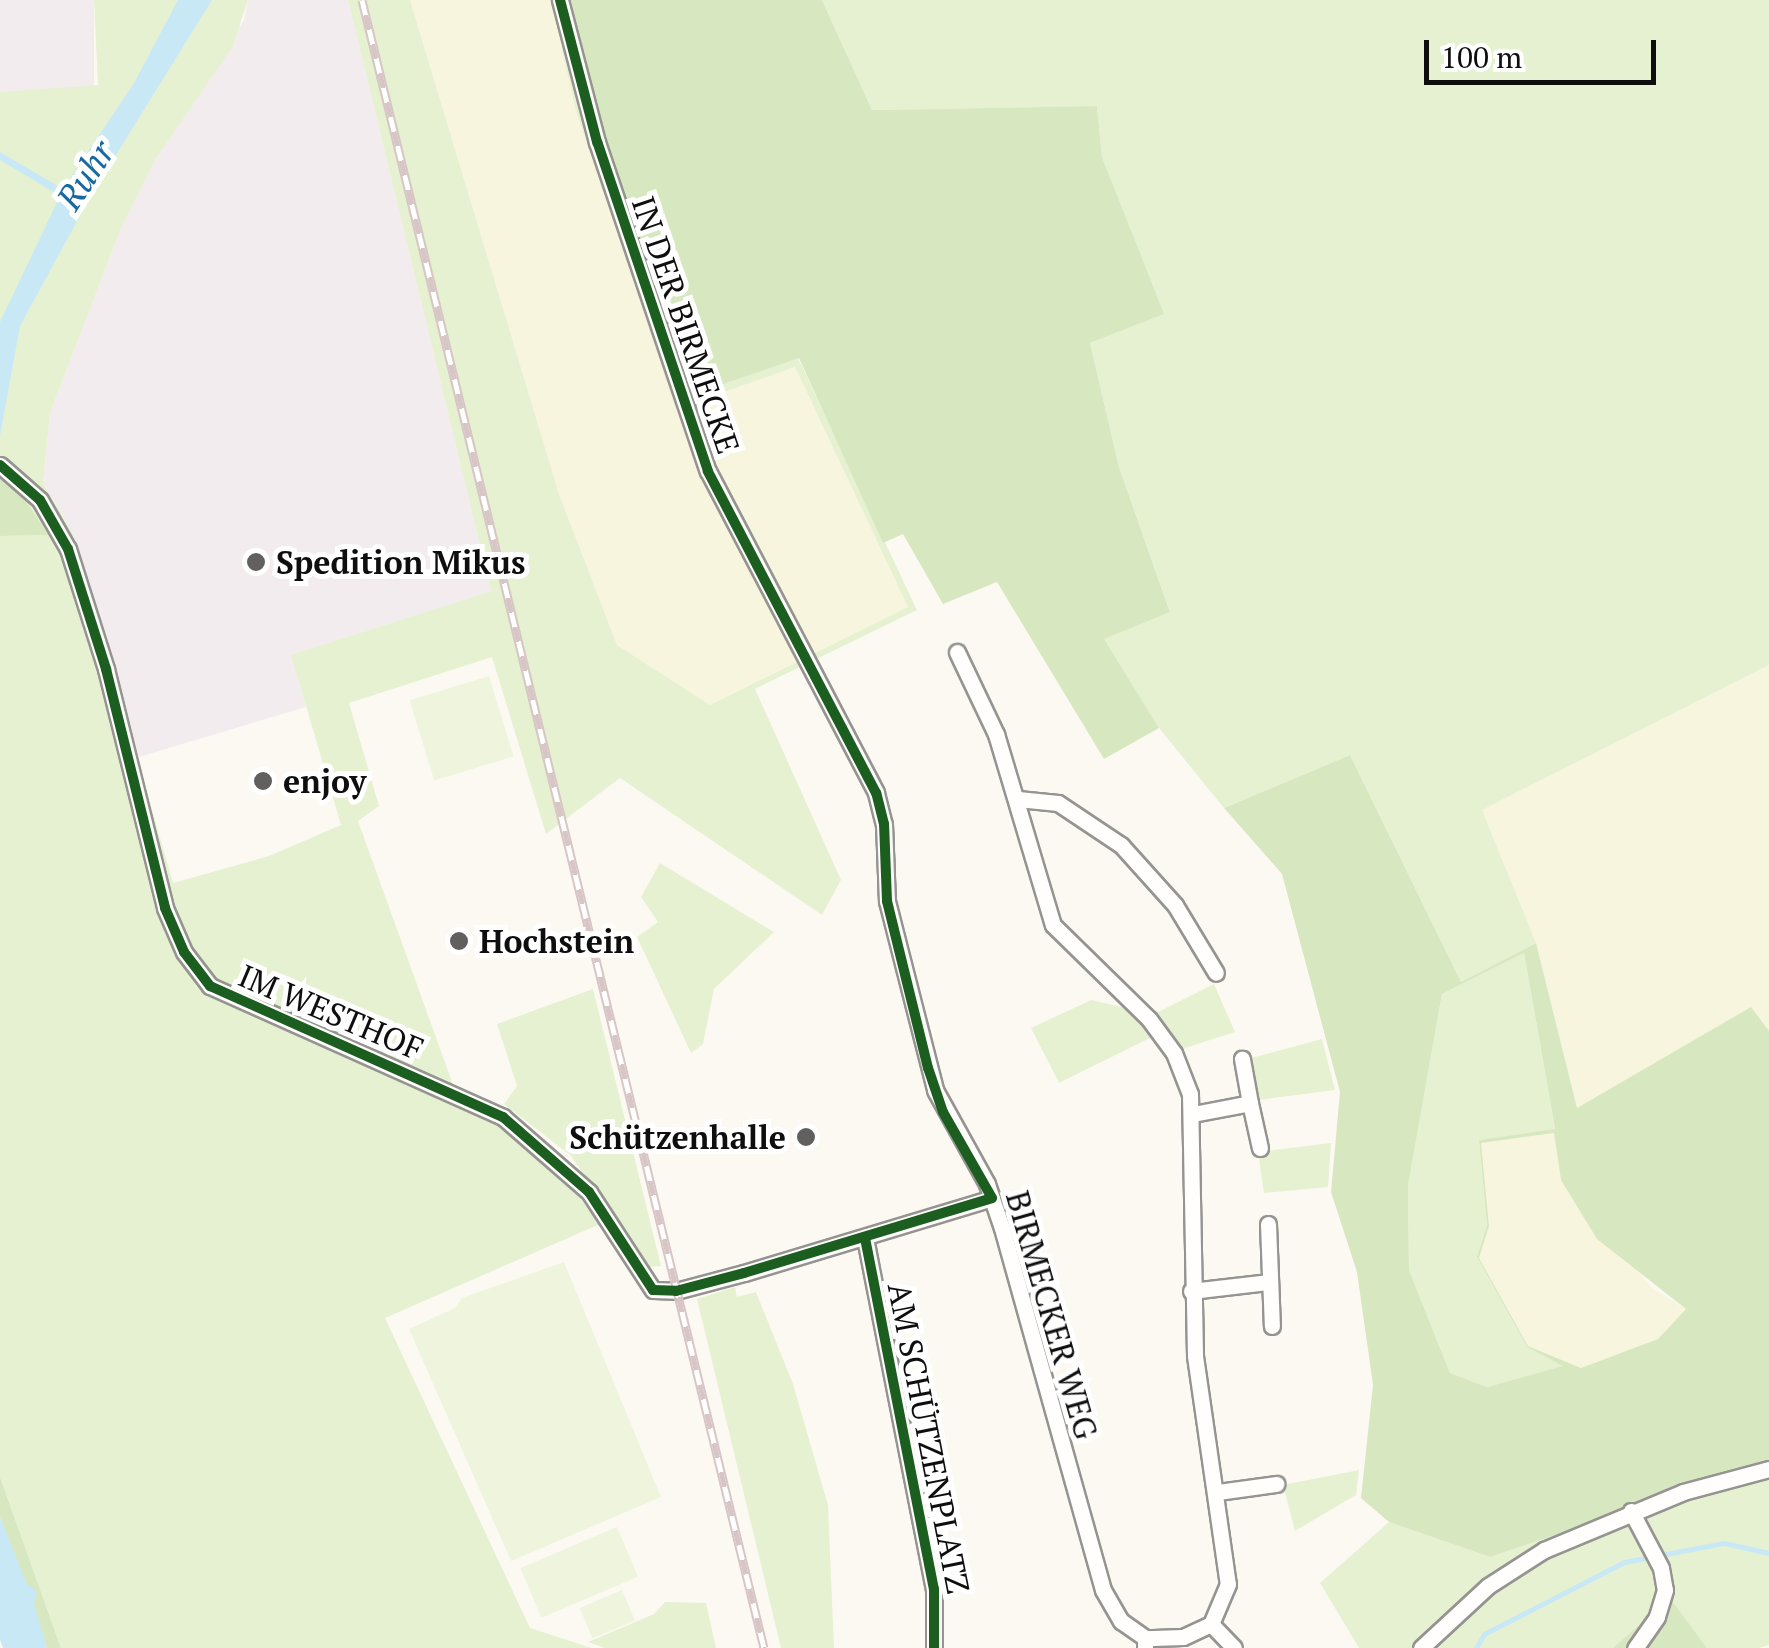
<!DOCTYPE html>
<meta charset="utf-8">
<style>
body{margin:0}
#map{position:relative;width:1769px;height:1648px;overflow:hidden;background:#fcf9f2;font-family:"PT Serif",serif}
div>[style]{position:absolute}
.industrial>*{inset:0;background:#f3ecef;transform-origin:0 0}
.farmland>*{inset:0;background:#f8f5df}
.green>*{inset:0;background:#e6f1d2}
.forest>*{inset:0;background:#d7e8c0}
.pitch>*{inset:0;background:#eff5dc;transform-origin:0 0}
.water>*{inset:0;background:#c9e8f6}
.stream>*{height:5px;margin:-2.5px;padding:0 2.5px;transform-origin:2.5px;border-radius:2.5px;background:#c9e8f6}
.roads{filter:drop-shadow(2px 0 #959491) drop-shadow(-2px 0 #959491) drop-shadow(0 2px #959491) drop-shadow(0 -2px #959491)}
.street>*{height:15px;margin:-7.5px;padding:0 7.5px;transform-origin:7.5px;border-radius:7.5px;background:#fffefd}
.rail>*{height:9px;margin-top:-4.5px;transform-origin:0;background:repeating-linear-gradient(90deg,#fff 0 15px,#d8c5c6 0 30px);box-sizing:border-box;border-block:2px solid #d8c5c6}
.cycleway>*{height:10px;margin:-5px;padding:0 5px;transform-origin:5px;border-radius:5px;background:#1b5e20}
.dots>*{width:28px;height:28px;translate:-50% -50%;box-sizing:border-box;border:5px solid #fff;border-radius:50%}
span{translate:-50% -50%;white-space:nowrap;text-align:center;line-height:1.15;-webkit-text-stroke:10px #fff;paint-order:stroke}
.street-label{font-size:32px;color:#0e0e0e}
.poi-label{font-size:32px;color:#0e0e0e;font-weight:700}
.left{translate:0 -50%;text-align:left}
.right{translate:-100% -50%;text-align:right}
.water-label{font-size:35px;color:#1669a1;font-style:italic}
.scale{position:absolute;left:1424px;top:40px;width:232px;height:45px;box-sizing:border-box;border:5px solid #0e0e0e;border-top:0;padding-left:12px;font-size:30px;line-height:35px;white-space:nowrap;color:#0e0e0e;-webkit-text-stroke:8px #fff;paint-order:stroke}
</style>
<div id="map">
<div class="industrial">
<div style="left:0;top:0;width:94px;height:92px"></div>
<div style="clip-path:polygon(248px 0,348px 0,491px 591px,292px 655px,306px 707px,139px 757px,72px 532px,43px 483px,50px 413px,122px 226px,155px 160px,244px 20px)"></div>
</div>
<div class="farmland">
<div style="clip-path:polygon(410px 0,551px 0,677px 409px,795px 367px,908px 607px,710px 705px,617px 645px,559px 494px)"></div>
<div style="clip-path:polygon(1769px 665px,1769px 1031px,1751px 1007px,1577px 1109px,1536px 944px,1482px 810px)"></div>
<div style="clip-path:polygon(1554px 1133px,1561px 1180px,1652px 1288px,1686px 1309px,1658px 1339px,1581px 1368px,1528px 1346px,1479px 1258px,1489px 1226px,1480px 1142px)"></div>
</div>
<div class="green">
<div style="clip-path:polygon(94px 0,248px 0,233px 46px,155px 160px,122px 226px,50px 413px,43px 483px,72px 532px,173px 883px,269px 856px,341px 825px,291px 655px,491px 591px,348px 0,410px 0,559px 494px,617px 645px,710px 705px,908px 607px,795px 367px,676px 409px,576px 111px,551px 0,571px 0,587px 81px,691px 394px,798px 358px,917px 610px,755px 689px,841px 880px,822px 915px,620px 778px,546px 834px,492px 657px,349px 703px,379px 806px,358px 821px,460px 1104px,517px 1136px,567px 1182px,600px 1224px,385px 1318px,530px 1628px,592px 1648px,61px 1648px,0 1477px,0 536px,46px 535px,25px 499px,0 478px,0 92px,98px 85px)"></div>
<div style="clip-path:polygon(822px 0,1769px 0,1769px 665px,1482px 810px,1536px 943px,1461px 982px,1350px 755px,1224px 808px,1159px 728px,1103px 638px,1170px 611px,1119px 467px,1090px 343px,1163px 314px,1102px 157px,1097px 106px,872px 110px)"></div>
<div style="clip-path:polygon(660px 863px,774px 932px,714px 989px,703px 1044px,691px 1053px,637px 937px,658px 922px,641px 897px)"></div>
<div style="clip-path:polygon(1524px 953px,1555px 1130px,1479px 1140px,1487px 1225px,1477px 1257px,1527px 1347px,1565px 1366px,1487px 1387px,1450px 1373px,1409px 1270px,1408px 1186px,1442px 994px)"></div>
<div style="clip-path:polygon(1214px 984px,1235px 1032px,1182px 1049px,1154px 1014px)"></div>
<div style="clip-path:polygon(593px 989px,661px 1266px,650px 1267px,570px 1155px,504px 1104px,517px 1086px,497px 1024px)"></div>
<div style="clip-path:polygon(1091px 1000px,1122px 1007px,1154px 1036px,1059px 1083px,1031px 1028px)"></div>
<div style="clip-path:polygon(1322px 1039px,1335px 1090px,1258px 1100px,1251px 1058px)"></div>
<div style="clip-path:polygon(1331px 1143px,1328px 1187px,1264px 1193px,1258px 1152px)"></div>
<div style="clip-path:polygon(735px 1287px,737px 1297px,756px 1292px,793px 1384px,828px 1505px,834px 1648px,781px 1648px,697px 1299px)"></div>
<div style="clip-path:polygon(1769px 1463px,1769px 1645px,1759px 1648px,1707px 1648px,1670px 1599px,1613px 1648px,1359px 1648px,1320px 1583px,1389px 1522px,1490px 1557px)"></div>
<div style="clip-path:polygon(1359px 1470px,1356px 1495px,1295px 1531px,1283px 1485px)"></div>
<div style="clip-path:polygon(665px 1602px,706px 1603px,716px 1648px,605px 1648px,588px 1642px,654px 1614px)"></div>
</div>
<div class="forest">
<div style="clip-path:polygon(571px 0,822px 0,872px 110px,1097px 106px,1102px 157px,1164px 314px,1090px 343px,1119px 467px,1170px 612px,1104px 639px,1159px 728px,1104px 759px,997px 582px,943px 604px,903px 534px,883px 543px,799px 358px,691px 395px,587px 81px)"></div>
<div style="clip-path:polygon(0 478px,25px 499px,48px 535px,0 536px)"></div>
<div style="clip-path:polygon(evenodd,1350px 755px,1461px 982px,1536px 943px,1577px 1108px,1751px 1007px,1769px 1031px,1769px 1463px,1490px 1557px,1389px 1522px,1361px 1498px,1373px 1385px,1357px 1272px,1331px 1192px,1340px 1092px,1282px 874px,1224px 808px,1350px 755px,1524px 953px,1555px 1129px,1479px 1140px,1487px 1225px,1477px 1257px,1527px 1347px,1563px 1366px,1487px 1387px,1450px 1373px,1409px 1270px,1408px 1186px,1442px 994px,1524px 953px,1350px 755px,1554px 1133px,1561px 1180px,1597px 1239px,1686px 1309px,1658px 1339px,1581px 1368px,1528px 1346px,1479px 1258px,1489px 1226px,1481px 1143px,1554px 1133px)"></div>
<div style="clip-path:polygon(0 1477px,61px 1648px,47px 1648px,0 1517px)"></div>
<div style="clip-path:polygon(1670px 1598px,1707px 1648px,1613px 1648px)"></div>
</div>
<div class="pitch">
<div style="left:489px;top:676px;width:84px;height:83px;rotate:73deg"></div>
<div style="clip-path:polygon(564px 1262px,661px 1497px,511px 1561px,409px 1329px,455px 1308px,462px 1298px)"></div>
<div style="left:617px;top:1527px;width:54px;height:105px;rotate:67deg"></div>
<div style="left:622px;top:1590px;width:33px;height:46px;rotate:67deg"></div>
</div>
<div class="water">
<div style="clip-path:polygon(178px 0,212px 0,93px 192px,20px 326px,0 436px,0 322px,60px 196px,0 160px,0 152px,63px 189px,134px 83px)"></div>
<div style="clip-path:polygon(0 1517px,27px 1584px,37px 1591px,34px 1604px,47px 1648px,3px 1648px,0 1640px)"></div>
</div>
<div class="stream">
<div style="left:1476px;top:1648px;width:16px;rotate:-60deg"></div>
<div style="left:1484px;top:1634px;width:157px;rotate:-27.2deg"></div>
<div style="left:1624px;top:1562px;width:102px;rotate:-10.8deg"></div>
<div style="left:1724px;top:1543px;width:46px;rotate:12.5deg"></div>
</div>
<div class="roads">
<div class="street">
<div style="left:560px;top:0;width:147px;rotate:75.4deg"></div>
<div style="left:597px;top:142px;width:347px;rotate:71.4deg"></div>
<div style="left:708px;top:471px;width:363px;rotate:62.4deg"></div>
<div style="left:876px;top:793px;width:32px;rotate:76deg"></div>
<div style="left:884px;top:824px;width:77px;rotate:87.8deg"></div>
<div style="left:887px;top:901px;width:195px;rotate:75.7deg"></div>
<div style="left:935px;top:1090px;width:107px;rotate:61deg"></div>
<div style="left:987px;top:1184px;width:46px;rotate:71.2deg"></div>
<div style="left:1002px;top:1228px;width:376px;rotate:74.4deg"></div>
<div style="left:1103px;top:1590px;width:36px;rotate:60deg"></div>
<div style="left:1121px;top:1621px;width:29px;rotate:35deg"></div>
<div style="left:1145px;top:1638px;width:10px;rotate:90deg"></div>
<div style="left:0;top:465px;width:53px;rotate:41.2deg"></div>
<div style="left:40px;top:500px;width:56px;rotate:60.3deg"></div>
<div style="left:68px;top:549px;width:126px;rotate:72.4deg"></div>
<div style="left:106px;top:669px;width:246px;rotate:76.1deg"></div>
<div style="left:165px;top:908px;width:48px;rotate:66.6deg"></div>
<div style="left:184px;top:952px;width:43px;rotate:52.6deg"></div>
<div style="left:210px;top:986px;width:321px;rotate:24.1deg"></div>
<div style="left:503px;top:1117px;width:114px;rotate:41.1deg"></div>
<div style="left:589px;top:1192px;width:117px;rotate:56.9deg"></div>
<div style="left:653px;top:1290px;width:23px;rotate:2deg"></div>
<div style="left:676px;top:1291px;width:70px;rotate:-14.8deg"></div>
<div style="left:744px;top:1273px;width:259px;rotate:-16.8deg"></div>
<div style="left:957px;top:652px;width:91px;rotate:64.6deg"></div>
<div style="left:996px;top:734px;width:199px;rotate:73.4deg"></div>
<div style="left:1053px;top:925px;width:134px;rotate:44.4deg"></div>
<div style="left:1149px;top:1019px;width:42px;rotate:53.7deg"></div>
<div style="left:1174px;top:1053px;width:44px;rotate:68.7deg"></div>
<div style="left:1190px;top:1094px;width:262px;rotate:88.9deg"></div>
<div style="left:1195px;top:1356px;width:230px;rotate:81.8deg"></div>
<div style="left:1228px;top:1584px;width:43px;rotate:113deg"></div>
<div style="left:1211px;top:1624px;width:31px;rotate:155deg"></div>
<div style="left:1183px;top:1637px;width:38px;rotate:178deg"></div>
<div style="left:1018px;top:799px;width:40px;rotate:5.7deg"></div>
<div style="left:1058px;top:803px;width:76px;rotate:33.7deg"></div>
<div style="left:1121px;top:845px;width:81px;rotate:48deg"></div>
<div style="left:1175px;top:905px;width:79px;rotate:58.9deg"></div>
<div style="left:1250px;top:1103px;width:46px;rotate:77.5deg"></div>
<div style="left:1193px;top:1114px;width:58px;rotate:-10.9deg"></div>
<div style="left:1250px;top:1103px;width:45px;rotate:-100.3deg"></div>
<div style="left:1268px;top:1224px;width:102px;rotate:87.8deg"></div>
<div style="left:865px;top:1238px;width:358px;rotate:78.9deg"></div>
<div style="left:934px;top:1589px;width:59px;rotate:90deg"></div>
<div style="left:1191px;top:1291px;width:79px;rotate:-6.6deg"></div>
<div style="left:1218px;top:1492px;width:59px;rotate:-7.9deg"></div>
<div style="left:1631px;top:1511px;width:64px;rotate:62.2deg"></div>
<div style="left:1661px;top:1568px;width:22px;rotate:80deg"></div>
<div style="left:1665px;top:1590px;width:28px;rotate:107deg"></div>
<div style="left:1657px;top:1617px;width:38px;rotate:125deg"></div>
<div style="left:1211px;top:1624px;width:33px;rotate:46deg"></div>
<div style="left:1421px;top:1648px;width:91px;rotate:-42.8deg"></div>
<div style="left:1488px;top:1586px;width:67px;rotate:-32.7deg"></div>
<div style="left:1544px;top:1550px;width:151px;rotate:-22.6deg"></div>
<div style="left:1683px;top:1492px;width:89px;rotate:-15deg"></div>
</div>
</div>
<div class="rail">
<div style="left:362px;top:0;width:1696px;rotate:76.29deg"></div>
</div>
<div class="cycleway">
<div style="left:0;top:465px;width:53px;rotate:41.2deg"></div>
<div style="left:40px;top:500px;width:56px;rotate:60.3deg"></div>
<div style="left:68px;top:549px;width:126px;rotate:72.4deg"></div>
<div style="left:106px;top:669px;width:246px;rotate:76.1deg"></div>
<div style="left:165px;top:908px;width:48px;rotate:66.6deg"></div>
<div style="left:184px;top:952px;width:43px;rotate:52.6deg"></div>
<div style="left:210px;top:986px;width:321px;rotate:24.1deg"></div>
<div style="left:503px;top:1117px;width:114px;rotate:41.1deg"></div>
<div style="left:589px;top:1192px;width:117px;rotate:56.9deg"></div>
<div style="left:653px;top:1290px;width:23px;rotate:2deg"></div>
<div style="left:676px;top:1291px;width:70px;rotate:-14.8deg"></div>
<div style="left:744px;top:1273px;width:259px;rotate:-16.8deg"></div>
<div style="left:992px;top:1198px;width:99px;rotate:-119.7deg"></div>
<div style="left:943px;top:1112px;width:46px;rotate:-108.8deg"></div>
<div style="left:928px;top:1068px;width:172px;rotate:-103.8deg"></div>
<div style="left:887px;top:901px;width:77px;rotate:-92.2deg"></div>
<div style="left:884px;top:824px;width:32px;rotate:-104deg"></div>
<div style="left:876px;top:793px;width:363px;rotate:-117.6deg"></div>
<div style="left:708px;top:471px;width:347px;rotate:-108.6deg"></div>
<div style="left:597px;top:142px;width:147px;rotate:-104.6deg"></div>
<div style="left:865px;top:1238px;width:358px;rotate:78.9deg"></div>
<div style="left:934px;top:1589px;width:59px;rotate:90deg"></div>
</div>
<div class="dots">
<div style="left:256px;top:562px;background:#61605e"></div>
<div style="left:263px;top:781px;background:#61605e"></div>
<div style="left:459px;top:941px;background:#61605e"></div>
<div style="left:806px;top:1137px;background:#61605e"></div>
</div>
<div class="street-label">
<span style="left:686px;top:325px;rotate:71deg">IN DER BIRMECKE</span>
<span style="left:331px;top:1012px;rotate:23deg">IM WESTHOF</span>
<span style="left:1052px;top:1315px;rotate:74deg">BIRMECKER WEG</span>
<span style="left:929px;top:1438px;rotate:79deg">AM SCHÜTZENPLATZ</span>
</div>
<div class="poi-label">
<span class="left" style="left:276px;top:562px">Spedition Mikus</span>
<span class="left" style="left:283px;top:781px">enjoy</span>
<span class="left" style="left:479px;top:941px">Hochstein</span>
<span class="right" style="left:786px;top:1137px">Schützenhalle</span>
</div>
<div class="water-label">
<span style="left:85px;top:175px;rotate:-57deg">Ruhr</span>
</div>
<div class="scale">100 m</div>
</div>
